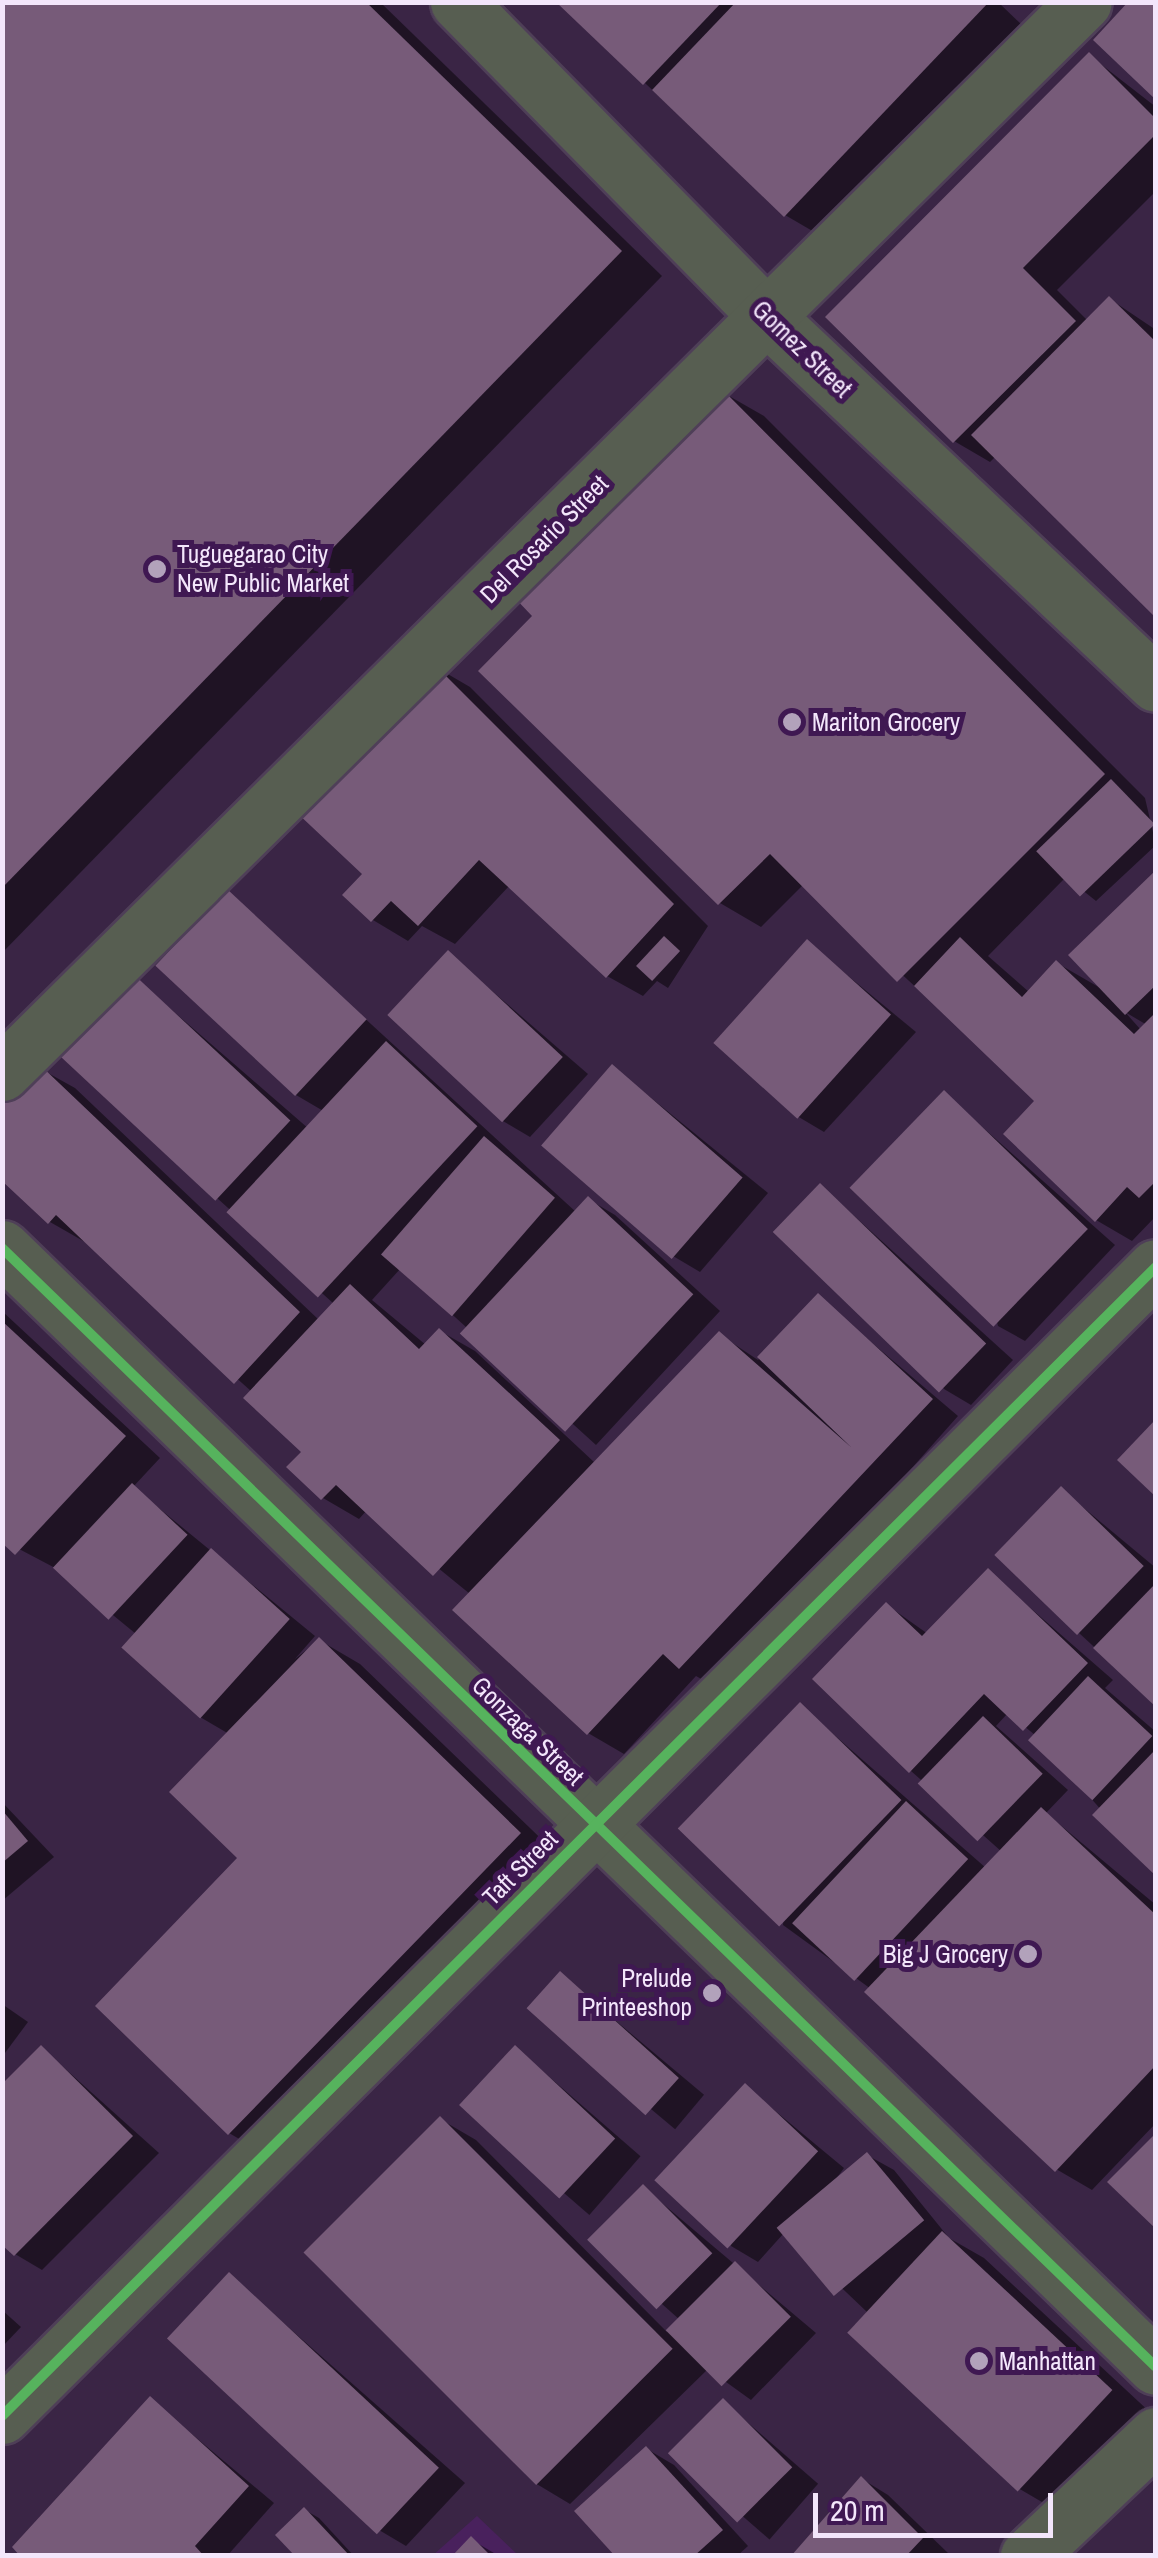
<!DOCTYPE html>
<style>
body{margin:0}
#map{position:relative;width:1158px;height:2558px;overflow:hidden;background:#3a2545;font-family:"Archivo Narrow",sans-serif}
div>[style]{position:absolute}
.built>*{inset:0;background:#49215d}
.shadow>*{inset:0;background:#0007;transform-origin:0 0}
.building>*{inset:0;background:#775b79;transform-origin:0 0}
.roads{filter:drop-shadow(2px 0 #4f3f58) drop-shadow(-2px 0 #4f3f58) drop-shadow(0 2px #4f3f58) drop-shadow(0 -2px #4f3f58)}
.street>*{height:55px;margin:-27.5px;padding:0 27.5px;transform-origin:27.5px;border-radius:27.5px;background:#575e51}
.cycleway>*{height:10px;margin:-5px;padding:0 5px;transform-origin:5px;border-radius:5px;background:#56b35d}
.dots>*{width:28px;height:28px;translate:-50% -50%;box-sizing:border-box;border:5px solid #3f1852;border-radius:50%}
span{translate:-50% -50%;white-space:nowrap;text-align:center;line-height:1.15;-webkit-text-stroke:10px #3f1852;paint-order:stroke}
.street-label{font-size:25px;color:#f3e6fb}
.poi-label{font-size:25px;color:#f3e6fb}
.left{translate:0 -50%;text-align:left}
.right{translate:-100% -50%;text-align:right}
.frame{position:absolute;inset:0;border:5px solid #f3e6fb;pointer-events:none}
.scale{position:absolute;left:813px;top:2493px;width:240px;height:45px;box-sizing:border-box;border:5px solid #f3e6fb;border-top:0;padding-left:12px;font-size:30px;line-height:35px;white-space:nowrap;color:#f3e6fb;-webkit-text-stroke:8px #3f1852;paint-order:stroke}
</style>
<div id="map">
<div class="built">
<div style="clip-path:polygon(477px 2516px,518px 2555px,432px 2556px)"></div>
</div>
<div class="shadow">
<div style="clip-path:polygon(2px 2px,380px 2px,662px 276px,2px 953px)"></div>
<div style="clip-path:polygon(559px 2px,998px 2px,1022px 25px,821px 236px,785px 215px)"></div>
<div style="clip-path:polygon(1089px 55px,1156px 107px,1156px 191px,1057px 290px,1088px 321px,1110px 299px,1156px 330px,1156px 614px,996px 456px,990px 462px,954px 441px)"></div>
<div style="clip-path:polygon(evenodd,722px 392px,764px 416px,1145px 798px,1156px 845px,1096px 901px,1066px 877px,988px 956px,1029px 992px,1057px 963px,1102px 989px,1156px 873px,1156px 1216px,1132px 1241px,1096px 1220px,1038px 1100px,804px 884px,761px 927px,720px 903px,535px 616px,722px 392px,1125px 1012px,1147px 1025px,1141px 1030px,1125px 1012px)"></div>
<div style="clip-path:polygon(434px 666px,470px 687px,708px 926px,668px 988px,657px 981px,643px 996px,607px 976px,510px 885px,455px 944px,422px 926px,408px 941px,373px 920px,366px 874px)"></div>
<div style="clip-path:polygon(227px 892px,576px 1212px,588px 1199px,615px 1215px,720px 1311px,596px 1445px,401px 1268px,372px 1300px,426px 1345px,440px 1331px,475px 1351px,594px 1462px,719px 1334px,758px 1360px,818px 1297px,958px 1416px,717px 1688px,696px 1676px,624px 1754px,588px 1733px,470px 1594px,367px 1510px,359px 1519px,323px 1498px,290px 1467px,304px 1452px,252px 1392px,85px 1242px,50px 1222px,39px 1068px,75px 1088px,319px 1320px,334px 1304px,217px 1198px,128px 972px,309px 1129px,325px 1112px,296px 1095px)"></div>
<div style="clip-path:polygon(807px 942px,916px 1032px,824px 1132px,797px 1116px)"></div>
<div style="clip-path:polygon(448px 953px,588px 1074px,530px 1137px,503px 1121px)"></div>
<div style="clip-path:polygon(613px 1067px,768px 1193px,700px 1272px,673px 1256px)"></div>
<div style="clip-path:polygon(944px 1093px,1115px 1245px,1025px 1341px,998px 1326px)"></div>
<div style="clip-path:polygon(821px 1186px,1013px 1360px,971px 1405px,944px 1389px)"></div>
<div style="clip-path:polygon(2px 1311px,160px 1458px,133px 1487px,315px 1636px,295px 1659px,319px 1640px,360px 1664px,561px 1858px,270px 2157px,229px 2133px,241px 1858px,229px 1734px,200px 1717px,136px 1634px,57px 1569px,2px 1540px)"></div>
<div style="clip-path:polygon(1061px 1489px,1156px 1568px,1156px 1704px,1079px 1633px)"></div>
<div style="clip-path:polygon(988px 1571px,1113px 1680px,1105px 1688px,1156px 1732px,1156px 1872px,1035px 1735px,1008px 1713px,996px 1726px,1068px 1790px,1046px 1813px,1156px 1905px,1156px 2123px,1092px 2190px,1056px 2169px,871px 1989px,783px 1925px,800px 1705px,986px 1868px,1002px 1852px,911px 1771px,887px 1605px,928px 1634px)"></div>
<div style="clip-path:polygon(2px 1802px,54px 1857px,2px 1901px)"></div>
<div style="left:560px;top:1974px;width:188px;height:45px;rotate:40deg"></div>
<div style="clip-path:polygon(2px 2004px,28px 2022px,2px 2057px)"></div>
<div style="clip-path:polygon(42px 2048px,159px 2153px,42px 2270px,15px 2254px)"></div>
<div style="left:516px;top:2048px;width:165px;height:78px;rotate:41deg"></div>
<div style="clip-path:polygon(745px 2086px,844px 2168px,822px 2198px,867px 2155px,894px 2170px,949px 2238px,984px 2258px,1153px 2415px,1059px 2512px,1018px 2488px,849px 2331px,867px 2312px,784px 2233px,758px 2262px,731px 2246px)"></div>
<div style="clip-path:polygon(440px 2119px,476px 2140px,667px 2332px,680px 2320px,590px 2240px,643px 2187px,816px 2333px,751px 2400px,708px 2369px,570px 2504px,535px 2483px)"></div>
<div style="clip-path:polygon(229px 2275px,465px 2483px,406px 2546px,379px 2530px)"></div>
<div style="clip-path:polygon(2px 2310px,21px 2327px,2px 2347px)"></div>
<div style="clip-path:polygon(150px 2399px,274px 2503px,227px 2556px,24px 2556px)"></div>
<div style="left:723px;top:2401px;width:126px;height:74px;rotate:41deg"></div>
<div style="clip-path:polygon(647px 2449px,674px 2465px,748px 2546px,737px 2556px,618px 2556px)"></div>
<div style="clip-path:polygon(862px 2479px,888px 2495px,949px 2554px,794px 2556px)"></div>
<div style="clip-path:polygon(305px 2510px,319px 2518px,354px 2556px,299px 2556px)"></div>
<div style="clip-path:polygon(472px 2540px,499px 2556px,456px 2556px)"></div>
</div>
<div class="building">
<div style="clip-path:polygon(2px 2px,366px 2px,622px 251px,2px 888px)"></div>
<div style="clip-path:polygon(556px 2px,722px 2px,643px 85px)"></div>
<div style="clip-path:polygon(736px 2px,989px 2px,784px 217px,652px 90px)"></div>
<div style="clip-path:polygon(1128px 2px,1156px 2px,1156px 100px,1093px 40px)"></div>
<div style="clip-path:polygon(1089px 52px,1156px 119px,1156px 134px,1023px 268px,1076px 321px,953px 443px,825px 317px)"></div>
<div style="clip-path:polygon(1109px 296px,1156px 342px,1156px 618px,971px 435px)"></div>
<div style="clip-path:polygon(722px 389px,1105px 774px,897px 982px,770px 854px,718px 905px,478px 671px,532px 616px,513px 596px)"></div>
<div style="clip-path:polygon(433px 663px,674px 904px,606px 978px,479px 860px,418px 926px,391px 901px,371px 922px,342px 895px,362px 874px,295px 811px)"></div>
<div style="left:1111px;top:779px;width:63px;height:104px;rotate:46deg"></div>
<div style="clip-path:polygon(1156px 870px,1156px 985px,1125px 1015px,1068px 955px)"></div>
<div style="left:227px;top:889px;width:191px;height:105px;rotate:43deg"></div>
<div style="left:664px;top:936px;width:22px;height:41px;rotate:43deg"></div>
<div style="clip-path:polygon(960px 937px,1022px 997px,1056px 960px,1134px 1034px,1156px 1012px,1156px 1181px,1139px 1198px,1127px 1187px,1095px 1222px,1003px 1134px,1034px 1101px,914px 986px)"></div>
<div style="left:807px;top:939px;width:113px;height:140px;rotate:42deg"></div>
<div style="left:448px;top:950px;width:157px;height:89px;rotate:43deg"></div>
<div style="left:128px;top:969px;width:222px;height:110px;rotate:43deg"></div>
<div style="left:386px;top:1041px;width:125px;height:234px;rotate:43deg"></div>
<div style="clip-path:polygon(39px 1064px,300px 1312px,234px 1384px,56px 1215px,48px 1224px,2px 1181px,2px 1102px)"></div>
<div style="left:612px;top:1064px;width:173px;height:108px;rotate:41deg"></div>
<div style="left:944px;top:1090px;width:200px;height:136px;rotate:44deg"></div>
<div style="left:484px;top:1136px;width:94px;height:157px;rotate:41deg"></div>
<div style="left:820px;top:1183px;width:231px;height:68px;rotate:44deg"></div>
<div style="left:588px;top:1196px;width:144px;height:188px;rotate:43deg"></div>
<div style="clip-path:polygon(350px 1284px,419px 1349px,439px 1328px,560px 1440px,433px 1576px,336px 1485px,321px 1500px,286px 1467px,301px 1452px,243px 1398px)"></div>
<div style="clip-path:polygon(818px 1293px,933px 1399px,679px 1669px,663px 1654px,587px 1735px,452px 1610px,719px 1331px,852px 1448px,757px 1357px)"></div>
<div style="clip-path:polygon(2px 1321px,126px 1436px,15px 1555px,2px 1543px)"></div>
<div style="clip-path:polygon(1156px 1419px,1156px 1497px,1117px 1460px)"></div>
<div style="left:132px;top:1483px;width:76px;height:116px;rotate:43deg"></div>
<div style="left:1061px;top:1486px;width:115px;height:96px;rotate:44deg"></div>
<div style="left:211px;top:1548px;width:106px;height:134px;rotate:42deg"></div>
<div style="clip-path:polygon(988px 1568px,1088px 1663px,1023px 1731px,984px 1694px,909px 1773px,812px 1679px,886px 1602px,922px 1636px)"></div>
<div style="clip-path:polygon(1156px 1583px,1156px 1707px,1093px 1648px)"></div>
<div style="clip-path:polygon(319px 1637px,521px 1833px,228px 2135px,95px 2006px,237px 1858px,169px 1792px)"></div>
<div style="left:1088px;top:1676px;width:88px;height:88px;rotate:43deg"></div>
<div style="left:800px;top:1702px;width:141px;height:176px;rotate:44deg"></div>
<div style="left:983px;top:1716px;width:83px;height:94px;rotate:44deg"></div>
<div style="clip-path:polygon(1156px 1749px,1156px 1876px,1092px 1815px)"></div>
<div style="left:906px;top:1801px;width:85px;height:167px;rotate:43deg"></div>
<div style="clip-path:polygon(1041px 1807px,1156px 1915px,1156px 2065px,1055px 2172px,864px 1992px)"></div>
<div style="clip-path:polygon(2px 1810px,28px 1841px,2px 1863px)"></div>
<div style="left:560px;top:1971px;width:160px;height:50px;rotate:42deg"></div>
<div style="clip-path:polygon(41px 2045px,133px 2136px,14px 2256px,2px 2245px,2px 2084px)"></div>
<div style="left:515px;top:2045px;width:137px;height:82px;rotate:43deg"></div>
<div style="left:745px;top:2083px;width:100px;height:133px;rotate:43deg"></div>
<div style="left:440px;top:2116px;width:329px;height:193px;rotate:45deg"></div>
<div style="clip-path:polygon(1156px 2133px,1156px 2229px,1107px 2182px)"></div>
<div style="left:867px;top:2152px;width:89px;height:118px;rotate:50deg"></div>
<div style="left:643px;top:2184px;width:98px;height:79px;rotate:45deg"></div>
<div style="left:942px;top:2231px;width:233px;height:139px;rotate:43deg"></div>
<div style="left:735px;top:2261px;width:79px;height:98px;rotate:45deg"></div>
<div style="left:229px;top:2272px;width:287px;height:91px;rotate:43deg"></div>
<div style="clip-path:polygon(150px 2396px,249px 2486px,195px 2546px,204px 2556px,20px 2556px,12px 2547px)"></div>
<div style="left:723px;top:2398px;width:98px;height:78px;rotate:45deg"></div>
<div style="clip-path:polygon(646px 2446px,723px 2530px,694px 2556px,615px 2556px,574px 2511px)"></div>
<div style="clip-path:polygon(861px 2476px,923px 2538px,906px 2556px,791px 2556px)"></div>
<div style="clip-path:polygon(304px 2507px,350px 2556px,295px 2556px,275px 2535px)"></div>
<div style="clip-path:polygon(471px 2536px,491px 2556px,452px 2556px)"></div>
</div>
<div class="roads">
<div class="street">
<div style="left:458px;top:2px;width:443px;rotate:45.5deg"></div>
<div style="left:768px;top:318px;width:533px;rotate:43.33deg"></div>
<div style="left:2px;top:1073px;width:1522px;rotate:-44.71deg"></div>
<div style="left:2px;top:1248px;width:1607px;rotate:44.12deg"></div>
<div style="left:2px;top:2416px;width:1628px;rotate:-44.88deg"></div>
<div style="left:1028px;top:2556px;width:176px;rotate:-43.4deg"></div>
</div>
</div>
<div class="cycleway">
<div style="left:2px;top:1248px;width:1607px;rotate:44.12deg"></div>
<div style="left:2px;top:2416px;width:1628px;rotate:-44.88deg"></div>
</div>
<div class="dots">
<div style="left:157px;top:569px;background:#b2a2bb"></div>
<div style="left:792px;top:722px;background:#b2a2bb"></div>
<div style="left:1028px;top:1954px;background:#b2a2bb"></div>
<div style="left:712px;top:1993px;background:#b2a2bb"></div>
<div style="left:979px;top:2361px;background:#b2a2bb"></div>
</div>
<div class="street-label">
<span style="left:802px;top:349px;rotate:44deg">Gomez Street</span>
<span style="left:544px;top:539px;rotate:-45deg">Del Rosario Street</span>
<span style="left:528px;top:1731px;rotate:44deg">Gonzaga Street</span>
<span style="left:520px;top:1868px;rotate:-45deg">Taft Street</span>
</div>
<div class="poi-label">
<span class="left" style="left:177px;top:569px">Tuguegarao City<br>New Public Market</span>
<span class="left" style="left:812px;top:722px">Mariton Grocery</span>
<span class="right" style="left:1008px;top:1954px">Big J Grocery</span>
<span class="right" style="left:692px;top:1993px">Prelude<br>Printeeshop</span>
<span class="left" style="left:999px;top:2361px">Manhattan</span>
</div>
<div class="frame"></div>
<div class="scale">20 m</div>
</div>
